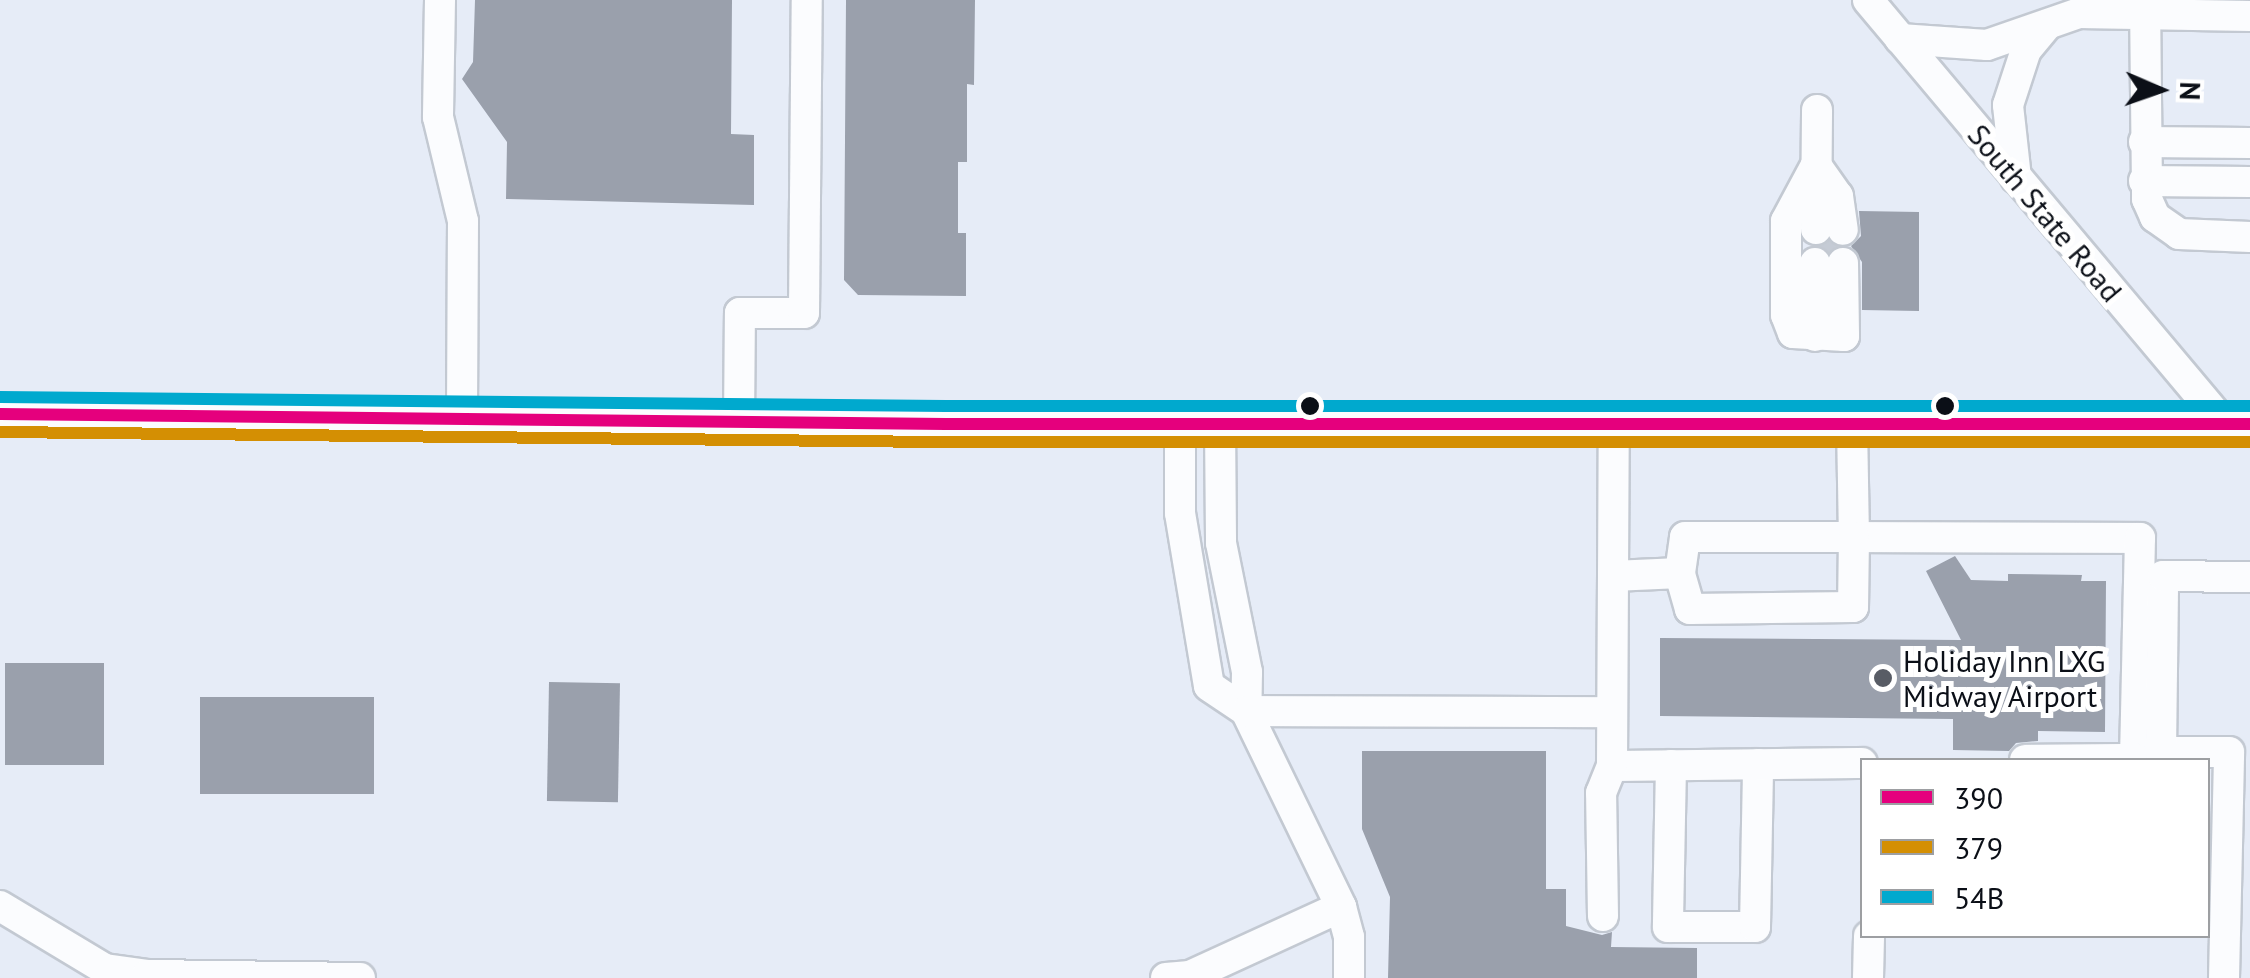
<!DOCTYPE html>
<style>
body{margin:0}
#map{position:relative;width:2250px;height:978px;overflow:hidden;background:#e6ecf7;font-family:"PT Sans",sans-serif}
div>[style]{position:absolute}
.building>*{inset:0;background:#9aa0ac;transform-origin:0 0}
.minor-tunnel>*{height:30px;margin-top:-15px;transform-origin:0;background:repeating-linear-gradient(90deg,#c5cbd5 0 30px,transparent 0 45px)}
.roads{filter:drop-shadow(2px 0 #c3c9d2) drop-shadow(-2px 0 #c3c9d2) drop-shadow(0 2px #c3c9d2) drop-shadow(0 -2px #c3c9d2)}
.minor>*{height:30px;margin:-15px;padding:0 15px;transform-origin:15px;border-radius:15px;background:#fbfcfe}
.major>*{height:40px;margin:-20px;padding:0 20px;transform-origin:20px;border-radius:20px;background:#fbfcfe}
.bus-1>*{height:12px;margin:-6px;padding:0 6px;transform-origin:6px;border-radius:6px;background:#e5007d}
.bus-2>*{height:12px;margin:-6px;padding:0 6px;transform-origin:6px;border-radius:6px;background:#d48f03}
.bus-3>*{height:12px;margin:-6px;padding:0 6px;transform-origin:6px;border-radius:6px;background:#00a9ce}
.dots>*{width:28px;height:28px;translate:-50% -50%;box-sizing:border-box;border:5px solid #fff;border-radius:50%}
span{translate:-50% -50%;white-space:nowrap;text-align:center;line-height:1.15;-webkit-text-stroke:10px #fff;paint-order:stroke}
.street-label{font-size:30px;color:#0b0f17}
.poi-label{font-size:30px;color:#0b0f17}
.left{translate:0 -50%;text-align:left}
.legend{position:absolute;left:1860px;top:758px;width:350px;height:180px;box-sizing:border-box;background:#fff;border:2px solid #9d9fa2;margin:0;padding:12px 18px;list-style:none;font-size:30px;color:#0b0f17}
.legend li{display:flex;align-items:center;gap:20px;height:50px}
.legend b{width:50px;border:2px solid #9d9fa2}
.north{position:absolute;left:2110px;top:40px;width:100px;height:100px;-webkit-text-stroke:8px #fff;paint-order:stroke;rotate:92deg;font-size:28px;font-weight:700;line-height:40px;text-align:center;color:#0b0f17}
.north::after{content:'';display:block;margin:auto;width:35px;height:45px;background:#0b0f17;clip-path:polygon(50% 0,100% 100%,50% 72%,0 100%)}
</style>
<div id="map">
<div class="building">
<div style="clip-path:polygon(475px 0,732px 0,731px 134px,754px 135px,754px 205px,506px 199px,507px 142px,462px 79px,473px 62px)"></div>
<div style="clip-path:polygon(846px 0,975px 0,974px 85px,967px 84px,967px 162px,958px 162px,958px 233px,966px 233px,966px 296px,858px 295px,844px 280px)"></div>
<div style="clip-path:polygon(1859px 211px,1919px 212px,1919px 311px,1862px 310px,1862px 262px,1851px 246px,1861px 236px)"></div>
<div style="clip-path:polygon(1955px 556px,1971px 580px,2008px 581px,2008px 574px,2082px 575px,2081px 581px,2106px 581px,2105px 732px,2038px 731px,2038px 741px,2016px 743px,2009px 751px,1953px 750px,1953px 719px,1660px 716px,1660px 638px,1961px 640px,1926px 571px)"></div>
<div style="left:5px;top:663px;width:99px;height:102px"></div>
<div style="left:549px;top:682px;width:71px;height:119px;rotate:1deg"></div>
<div style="left:200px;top:697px;width:174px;height:97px"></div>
<div style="clip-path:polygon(1362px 751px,1546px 751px,1546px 889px,1566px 889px,1566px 926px,1602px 935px,1612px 932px,1611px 947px,1697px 948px,1697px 978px,1388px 978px,1390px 897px,1362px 829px)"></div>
</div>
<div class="minor-tunnel">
<div style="left:1829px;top:263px;width:33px;rotate:-90deg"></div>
</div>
<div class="roads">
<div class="minor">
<div style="left:440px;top:0;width:117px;rotate:91deg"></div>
<div style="left:438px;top:117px;width:107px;rotate:76.5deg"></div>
<div style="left:463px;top:221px;width:198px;rotate:90.3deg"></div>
<div style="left:1868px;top:0;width:554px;rotate:49.98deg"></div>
<div style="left:2145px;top:0;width:199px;rotate:89.4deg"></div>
<div style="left:2147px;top:199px;width:20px;rotate:66deg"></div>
<div style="left:2155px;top:217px;width:29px;rotate:35deg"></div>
<div style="left:2179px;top:234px;width:71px;rotate:2.4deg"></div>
<div style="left:1900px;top:39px;width:87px;rotate:3.9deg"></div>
<div style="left:1987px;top:45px;width:97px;rotate:-19.2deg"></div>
<div style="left:2079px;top:13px;width:171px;rotate:1deg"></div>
<div style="left:2144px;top:142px;width:106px;rotate:0.5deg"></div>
<div style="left:2016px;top:178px;width:73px;rotate:-96.3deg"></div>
<div style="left:2008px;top:105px;width:58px;rotate:-71.9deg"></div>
<div style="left:2026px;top:50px;width:33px;rotate:-50deg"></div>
<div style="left:2144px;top:181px;width:106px;rotate:0.5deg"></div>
<div style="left:1816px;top:229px;width:119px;rotate:-89.5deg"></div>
<div style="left:1843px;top:263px;width:73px;rotate:89.2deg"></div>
<div style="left:1844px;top:336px;width:51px;rotate:-176.6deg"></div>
<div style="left:1793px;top:333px;width:19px;rotate:-111deg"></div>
<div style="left:1786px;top:315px;width:94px;rotate:-90deg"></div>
<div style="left:1786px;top:221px;width:64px;rotate:-61.8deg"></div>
<div style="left:1816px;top:165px;width:38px;rotate:55deg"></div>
<div style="left:1838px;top:196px;width:34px;rotate:82deg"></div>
<div style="left:1815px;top:336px;width:73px;rotate:-90deg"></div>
<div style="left:739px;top:422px;width:109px;rotate:-89.5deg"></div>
<div style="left:740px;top:313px;width:64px"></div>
<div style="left:804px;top:313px;width:313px;rotate:-89.5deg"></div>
<div style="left:1180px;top:424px;width:89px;rotate:90deg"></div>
<div style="left:1180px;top:513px;width:175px;rotate:80.5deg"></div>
<div style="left:1209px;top:686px;width:45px;rotate:34deg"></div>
<div style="left:1220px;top:424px;width:119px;rotate:89.5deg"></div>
<div style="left:1221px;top:543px;width:132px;rotate:78.6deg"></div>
<div style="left:1247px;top:672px;width:39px;rotate:91deg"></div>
<div style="left:1246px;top:711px;width:218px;rotate:64.1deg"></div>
<div style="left:1341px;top:907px;width:31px;rotate:75deg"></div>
<div style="left:1349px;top:937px;width:41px;rotate:90deg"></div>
<div style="left:1852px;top:424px;width:113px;rotate:89deg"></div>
<div style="left:1854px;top:537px;width:286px;rotate:0.2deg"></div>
<div style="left:2140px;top:538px;width:221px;rotate:91.3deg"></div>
<div style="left:2135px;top:759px;width:110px;rotate:179.5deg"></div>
<div style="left:1613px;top:576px;width:67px;rotate:-2.6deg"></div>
<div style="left:1680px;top:573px;width:36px;rotate:-82deg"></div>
<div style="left:1685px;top:537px;width:169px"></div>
<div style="left:1854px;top:537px;width:70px;rotate:90.8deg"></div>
<div style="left:1853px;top:607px;width:163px;rotate:179.3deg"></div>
<div style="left:1690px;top:609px;width:37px;rotate:-106deg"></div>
<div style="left:1246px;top:711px;width:366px;rotate:0.2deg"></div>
<div style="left:1671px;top:765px;width:162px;rotate:91.1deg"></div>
<div style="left:1668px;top:927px;width:87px"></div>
<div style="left:1755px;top:927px;width:163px;rotate:-88.9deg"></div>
<div style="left:1612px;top:766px;width:250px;rotate:-0.7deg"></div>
<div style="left:0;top:906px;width:122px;rotate:31deg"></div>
<div style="left:105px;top:969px;width:42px;rotate:8.1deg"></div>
<div style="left:147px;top:975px;width:213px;rotate:0.8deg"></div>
<div style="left:1603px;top:916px;width:123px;rotate:-90.9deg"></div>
<div style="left:1601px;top:793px;width:29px;rotate:-68deg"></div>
<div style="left:1612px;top:766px;width:342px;rotate:-89.7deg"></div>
<div style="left:1166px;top:978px;width:24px;rotate:-5deg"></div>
<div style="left:1190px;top:976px;width:166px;rotate:-24.6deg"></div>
<div style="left:1868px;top:978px;width:42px;rotate:-88.6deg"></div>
<div style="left:2224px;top:978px;width:226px;rotate:-88.7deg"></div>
<div style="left:2229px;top:752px;width:68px;rotate:180deg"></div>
<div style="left:2161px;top:752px;width:176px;rotate:-89.3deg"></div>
<div style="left:2163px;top:576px;width:87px;rotate:0.7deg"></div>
</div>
<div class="major">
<div style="left:0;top:414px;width:946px;rotate:0.61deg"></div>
<div style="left:946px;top:424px;width:1304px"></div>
</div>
</div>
<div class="bus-1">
<div style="left:0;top:414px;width:946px;rotate:0.61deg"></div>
<div style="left:946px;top:424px;width:1304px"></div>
</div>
<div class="bus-2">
<div style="left:0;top:432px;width:946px;rotate:0.61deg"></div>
<div style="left:946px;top:442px;width:1304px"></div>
</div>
<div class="bus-3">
<div style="left:0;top:397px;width:946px;rotate:0.55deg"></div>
<div style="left:946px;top:406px;width:1304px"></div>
</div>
<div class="dots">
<div style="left:1310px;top:406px;background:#0b0f17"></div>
<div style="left:1945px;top:406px;background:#0b0f17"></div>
<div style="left:1883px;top:678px;background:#585c65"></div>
</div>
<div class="street-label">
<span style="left:2045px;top:213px;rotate:50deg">South State Road</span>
</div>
<div class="poi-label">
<span class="left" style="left:1903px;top:678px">Holiday Inn LXG<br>Midway Airport</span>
</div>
<ul class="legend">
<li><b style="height:12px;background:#e5007d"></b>390</li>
<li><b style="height:12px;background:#d48f03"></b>379</li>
<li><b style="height:12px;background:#00a9ce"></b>54B</li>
</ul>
<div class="north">N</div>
</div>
